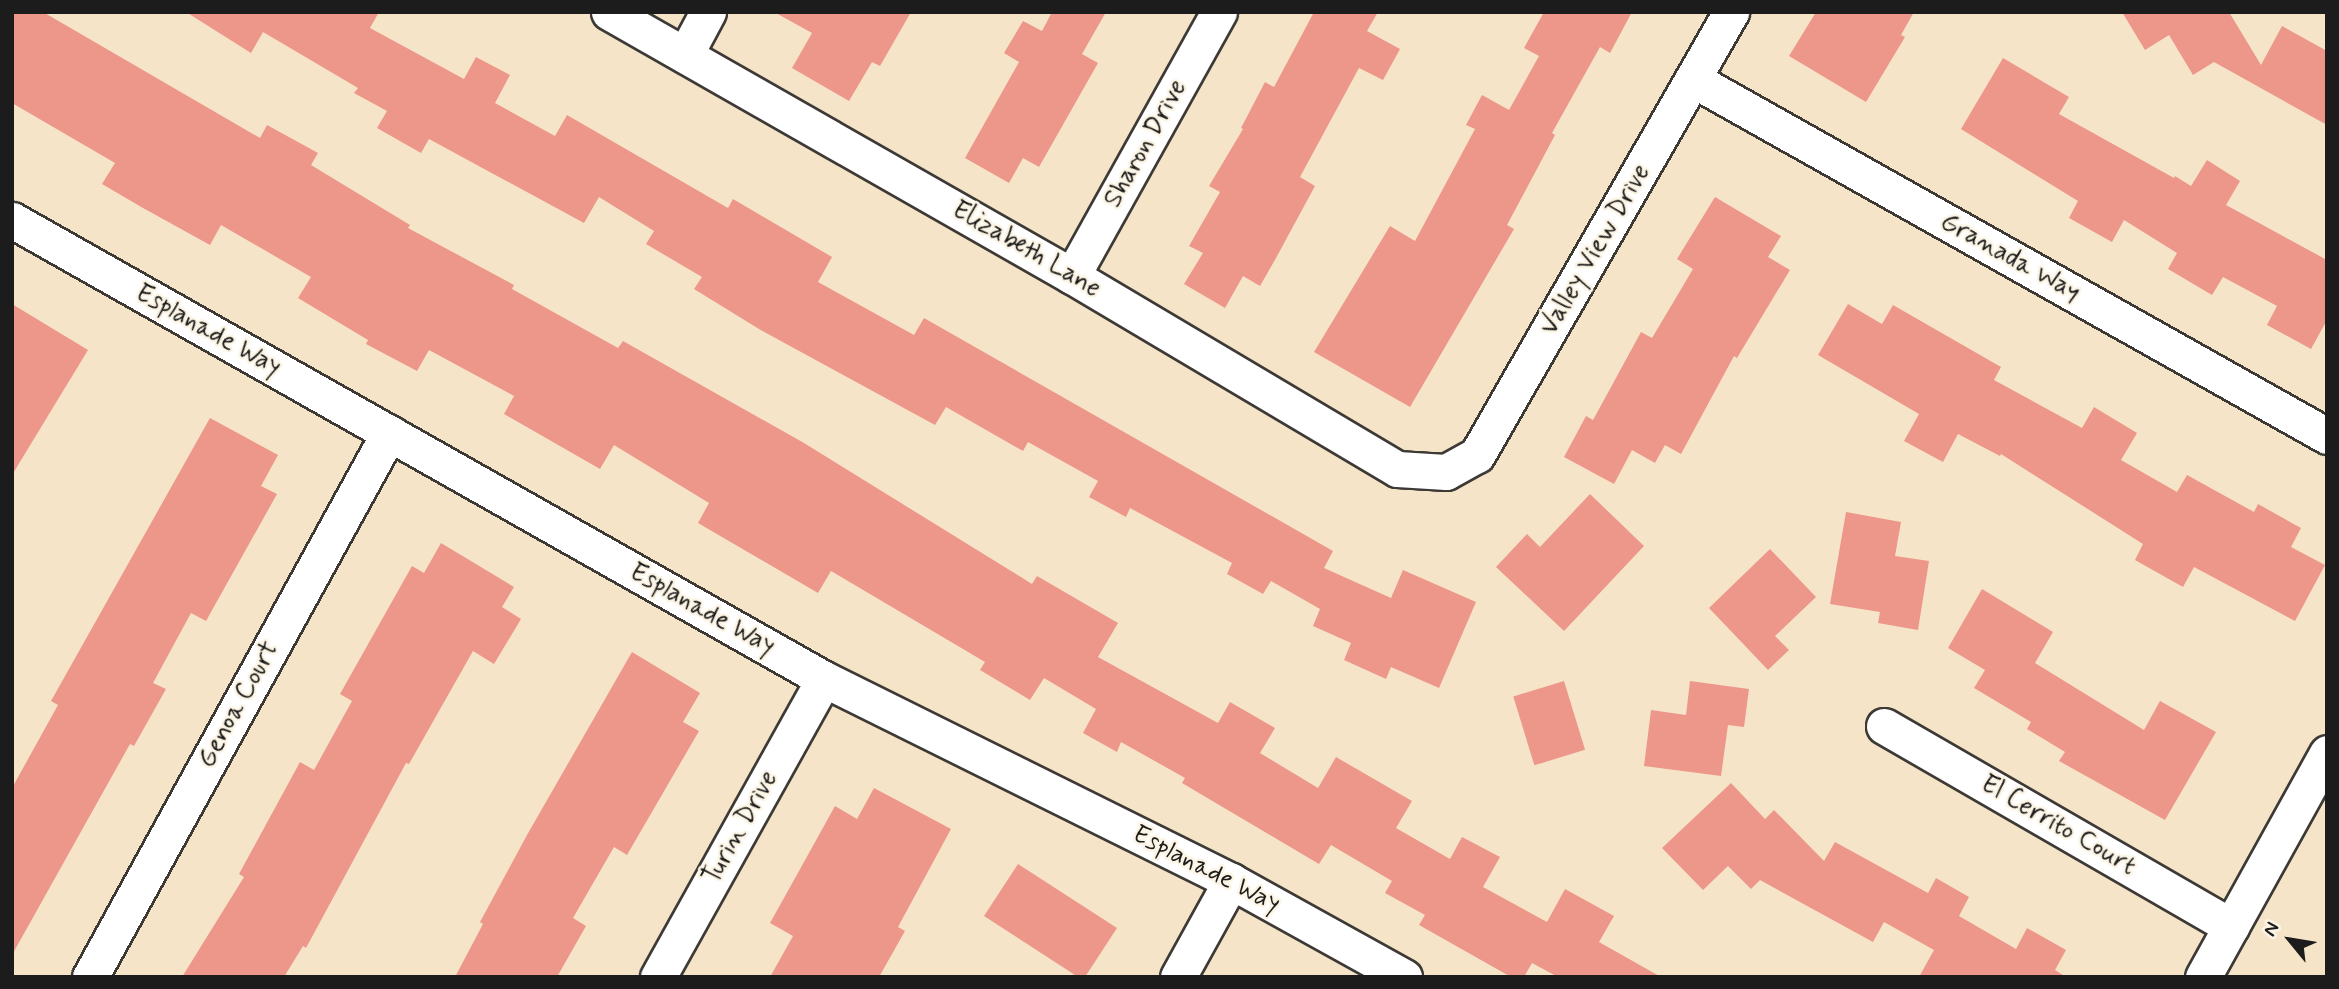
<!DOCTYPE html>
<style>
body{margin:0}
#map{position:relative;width:2339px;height:989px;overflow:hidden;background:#f6e4c9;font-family:Mynerve,sans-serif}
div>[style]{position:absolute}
.building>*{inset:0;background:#ed978b;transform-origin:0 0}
.roads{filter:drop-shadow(2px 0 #3d3a36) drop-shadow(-2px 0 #3d3a36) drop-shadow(0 2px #3d3a36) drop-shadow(0 -2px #3d3a36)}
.street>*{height:35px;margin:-17.5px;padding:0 17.5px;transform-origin:17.5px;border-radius:17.5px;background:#fff}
span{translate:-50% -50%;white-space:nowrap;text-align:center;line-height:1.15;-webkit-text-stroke:5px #fcf5e5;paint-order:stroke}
.street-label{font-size:26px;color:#1c1c1c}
.frame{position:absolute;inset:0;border:14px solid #1c1c1c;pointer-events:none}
.north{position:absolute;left:2255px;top:905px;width:70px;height:70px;-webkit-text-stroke:5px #fcf5e5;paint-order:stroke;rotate:300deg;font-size:19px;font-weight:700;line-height:28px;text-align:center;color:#1c1c1c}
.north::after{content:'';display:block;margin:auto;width:24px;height:32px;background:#1c1c1c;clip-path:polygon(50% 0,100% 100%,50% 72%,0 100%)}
</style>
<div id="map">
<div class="building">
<div style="clip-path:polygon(12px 12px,43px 12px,260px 138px,267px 125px,318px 153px,311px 165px,410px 225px,408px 228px,514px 285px,512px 289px,618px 348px,623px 341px,804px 443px,1032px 584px,1037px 576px,1118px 623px,1098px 657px,1218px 723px,1230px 702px,1275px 728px,1260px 753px,1318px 788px,1336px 757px,1412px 801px,1396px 828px,1450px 859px,1462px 837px,1500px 857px,1483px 887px,1547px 922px,1565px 889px,1614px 916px,1599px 942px,1661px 977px,1558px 977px,1532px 963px,1524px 977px,1511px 977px,1419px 925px,1425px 915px,1385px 893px,1392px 881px,1331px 845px,1319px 864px,1182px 783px,1185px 778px,1121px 742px,1117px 752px,1083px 733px,1096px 709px,1044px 678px,1030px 700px,980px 670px,985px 662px,831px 571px,818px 593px,698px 523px,709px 503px,614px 445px,600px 469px,504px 414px,514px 396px,429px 350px,417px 371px,366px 344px,368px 340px,298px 298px,311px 277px,221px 225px,210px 245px,143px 208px,102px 184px,115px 163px,12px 103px)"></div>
<div style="clip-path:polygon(186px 12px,379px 12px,370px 28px,464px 79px,476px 57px,510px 75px,495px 103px,555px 136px,567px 115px,728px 208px,733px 199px,832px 257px,818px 282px,914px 335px,924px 318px,1333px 551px,1324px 568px,1391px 598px,1403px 570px,1476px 602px,1439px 688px,1391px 667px,1386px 679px,1344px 660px,1351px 643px,1313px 626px,1320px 609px,1271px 581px,1263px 594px,1227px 574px,1232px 563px,1130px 508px,1126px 517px,1089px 497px,1098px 481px,1028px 442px,1023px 451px,946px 407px,935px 425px,759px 329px,694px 289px,702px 277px,646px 244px,654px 231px,599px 197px,584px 223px,429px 139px,421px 153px,377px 128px,387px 111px,354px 93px,358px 88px,263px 32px,251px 53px)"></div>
<div style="clip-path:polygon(774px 12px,911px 12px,880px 66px,872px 62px,849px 101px,792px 68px,812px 33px)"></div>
<div style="clip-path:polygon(1052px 12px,1106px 12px,1082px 54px,1098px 63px,1039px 167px,1023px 158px,1009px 183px,965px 158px,1019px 62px,1004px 53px,1023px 21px,1042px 31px)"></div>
<div style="clip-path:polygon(1314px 12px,1378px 12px,1367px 31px,1400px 49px,1383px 80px,1359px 68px,1300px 177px,1315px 186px,1276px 258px,1260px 286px,1243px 276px,1225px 308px,1184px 284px,1203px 253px,1189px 246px,1220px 192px,1209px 186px,1243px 129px,1241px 128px,1265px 82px,1274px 87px)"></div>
<div style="clip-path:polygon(1544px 12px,1632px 12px,1610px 53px,1600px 47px,1552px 133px,1555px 135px,1507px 225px,1514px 229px,1410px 407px,1314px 352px,1390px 226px,1415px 241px,1475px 129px,1466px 125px,1482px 95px,1509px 110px,1539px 56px,1524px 48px)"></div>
<div style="clip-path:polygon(1816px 12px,1914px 12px,1901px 35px,1905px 37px,1866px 102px,1789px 56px)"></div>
<div style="clip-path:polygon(2122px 12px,2229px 12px,2261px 65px,2282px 26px,2327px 51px,2327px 125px,2214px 62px,2193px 75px,2169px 35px,2145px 50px)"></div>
<div style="clip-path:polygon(2003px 58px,2069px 97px,2059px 114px,2174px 178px,2175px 176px,2191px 186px,2207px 160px,2240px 181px,2226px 205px,2327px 260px,2327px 320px,2311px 349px,2267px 325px,2277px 306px,2223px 277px,2212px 295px,2168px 269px,2177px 253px,2124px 220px,2112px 242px,2069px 218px,2078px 201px,1961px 129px)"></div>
<div style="clip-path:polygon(1715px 197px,1781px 236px,1768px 257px,1790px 270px,1737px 358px,1734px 356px,1681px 454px,1665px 445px,1655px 463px,1632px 450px,1614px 484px,1564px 457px,1586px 416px,1593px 420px,1641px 332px,1652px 338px,1693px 269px,1677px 259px)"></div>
<div style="clip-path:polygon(12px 304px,88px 350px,12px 475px)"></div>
<div style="clip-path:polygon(1848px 304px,1882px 324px,1893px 305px,2001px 367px,1994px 380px,2082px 428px,2094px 407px,2137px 433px,2121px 460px,2177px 492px,2187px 475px,2254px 512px,2258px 504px,2301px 528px,2291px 547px,2325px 565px,2295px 621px,2194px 567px,2183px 587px,2135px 560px,2143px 544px,2001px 454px,2000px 456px,1958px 434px,1943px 462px,1904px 441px,1919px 414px,1818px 355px)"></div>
<div style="clip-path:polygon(210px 418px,278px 455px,261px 486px,277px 494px,206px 621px,191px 613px,153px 683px,166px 689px,134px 746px,130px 744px,12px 955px,12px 788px,58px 705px,51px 701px)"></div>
<div style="clip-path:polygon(1590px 494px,1644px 546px,1564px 631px,1496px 567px,1527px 534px,1540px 547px)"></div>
<div style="clip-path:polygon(1846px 512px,1901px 522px,1895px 556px,1929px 561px,1918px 630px,1878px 623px,1880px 612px,1830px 604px)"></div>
<div style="clip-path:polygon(441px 543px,514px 587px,502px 607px,521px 619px,494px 664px,473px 651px,409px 764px,406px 763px,306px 948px,303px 946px,284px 977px,182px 977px,244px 877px,239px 874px,300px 762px,314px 770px,352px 701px,340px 694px,412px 566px,424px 573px)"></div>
<div style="clip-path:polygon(1770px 549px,1816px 597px,1775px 636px,1789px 650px,1768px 670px,1709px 608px)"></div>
<div style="clip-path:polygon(1982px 589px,2053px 632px,2035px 663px,2144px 730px,2160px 701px,2216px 732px,2165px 820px,2059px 761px,2065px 752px,2027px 729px,2031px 722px,1974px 688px,1985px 670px,1948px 648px)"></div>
<div style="clip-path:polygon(632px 652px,700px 693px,683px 722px,699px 731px,627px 855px,614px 847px,573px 918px,586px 926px,557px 977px,455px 977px,483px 924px,480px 922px,527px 835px)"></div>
<div style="left:1564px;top:681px;width:72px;height:53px;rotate:73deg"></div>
<div style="clip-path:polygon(1690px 681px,1749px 689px,1744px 727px,1728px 725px,1721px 776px,1644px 766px,1651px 710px,1686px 715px)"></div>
<div style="clip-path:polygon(1731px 783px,1765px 819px,1774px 810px,1824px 861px,1835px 842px,1928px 893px,1936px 878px,1969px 897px,1959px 916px,2016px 949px,2027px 928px,2066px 950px,2055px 970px,2066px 977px,1919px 977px,1934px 950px,1884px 922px,1873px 942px,1760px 880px,1751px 889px,1728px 866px,1703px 890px,1662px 848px)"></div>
<div style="clip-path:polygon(874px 788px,951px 829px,898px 927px,905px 931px,879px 977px,770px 977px,793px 936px,770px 923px,799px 871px,835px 806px,857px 819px)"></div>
<div style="clip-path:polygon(1018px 864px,1117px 928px,1085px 977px,1078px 977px,984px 916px)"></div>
</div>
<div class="roads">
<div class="street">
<div style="left:609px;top:12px;width:533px;rotate:29.69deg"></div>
<div style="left:1072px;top:276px;width:378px;rotate:30.7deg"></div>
<div style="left:1397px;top:469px;width:49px;rotate:3.5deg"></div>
<div style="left:1446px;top:472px;width:35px;rotate:-29deg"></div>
<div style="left:1477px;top:455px;width:511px;rotate:-60.17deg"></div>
<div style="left:685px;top:55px;width:49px;rotate:-61.9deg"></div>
<div style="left:1694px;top:80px;width:726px;rotate:29.35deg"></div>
<div style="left:12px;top:220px;width:933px;rotate:29.48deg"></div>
<div style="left:824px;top:679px;width:454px;rotate:26.4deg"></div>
<div style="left:1231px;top:881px;width:198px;rotate:29deg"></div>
<div style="left:1072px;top:276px;width:302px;rotate:-60.9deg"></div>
<div style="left:1884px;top:726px;width:401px;rotate:30deg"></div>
<div style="left:90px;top:977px;width:621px;rotate:-61.21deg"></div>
<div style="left:658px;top:977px;width:341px;rotate:-60.9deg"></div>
<div style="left:1178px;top:977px;width:110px;rotate:-61.1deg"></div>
<div style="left:2203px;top:977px;width:256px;rotate:-61deg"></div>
</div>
</div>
<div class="street-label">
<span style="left:1146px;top:144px;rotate:-61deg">Sharon Drive</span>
<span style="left:1026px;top:250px;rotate:30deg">Elizabeth Lane</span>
<span style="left:1596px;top:250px;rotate:-60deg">Valley View Drive</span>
<span style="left:2010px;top:258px;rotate:29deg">Granada Way</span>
<span style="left:208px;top:331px;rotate:29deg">Esplanade Way</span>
<span style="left:702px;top:610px;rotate:29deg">Esplanade Way</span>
<span style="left:239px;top:705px;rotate:-61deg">Genoa Court</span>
<span style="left:2058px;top:826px;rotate:30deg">El Cerrito Court</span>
<span style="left:741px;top:828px;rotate:-61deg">Turin Drive</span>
<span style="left:1206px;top:870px;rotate:27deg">Esplanade Way</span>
</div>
<div class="frame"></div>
<div class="north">N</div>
</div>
